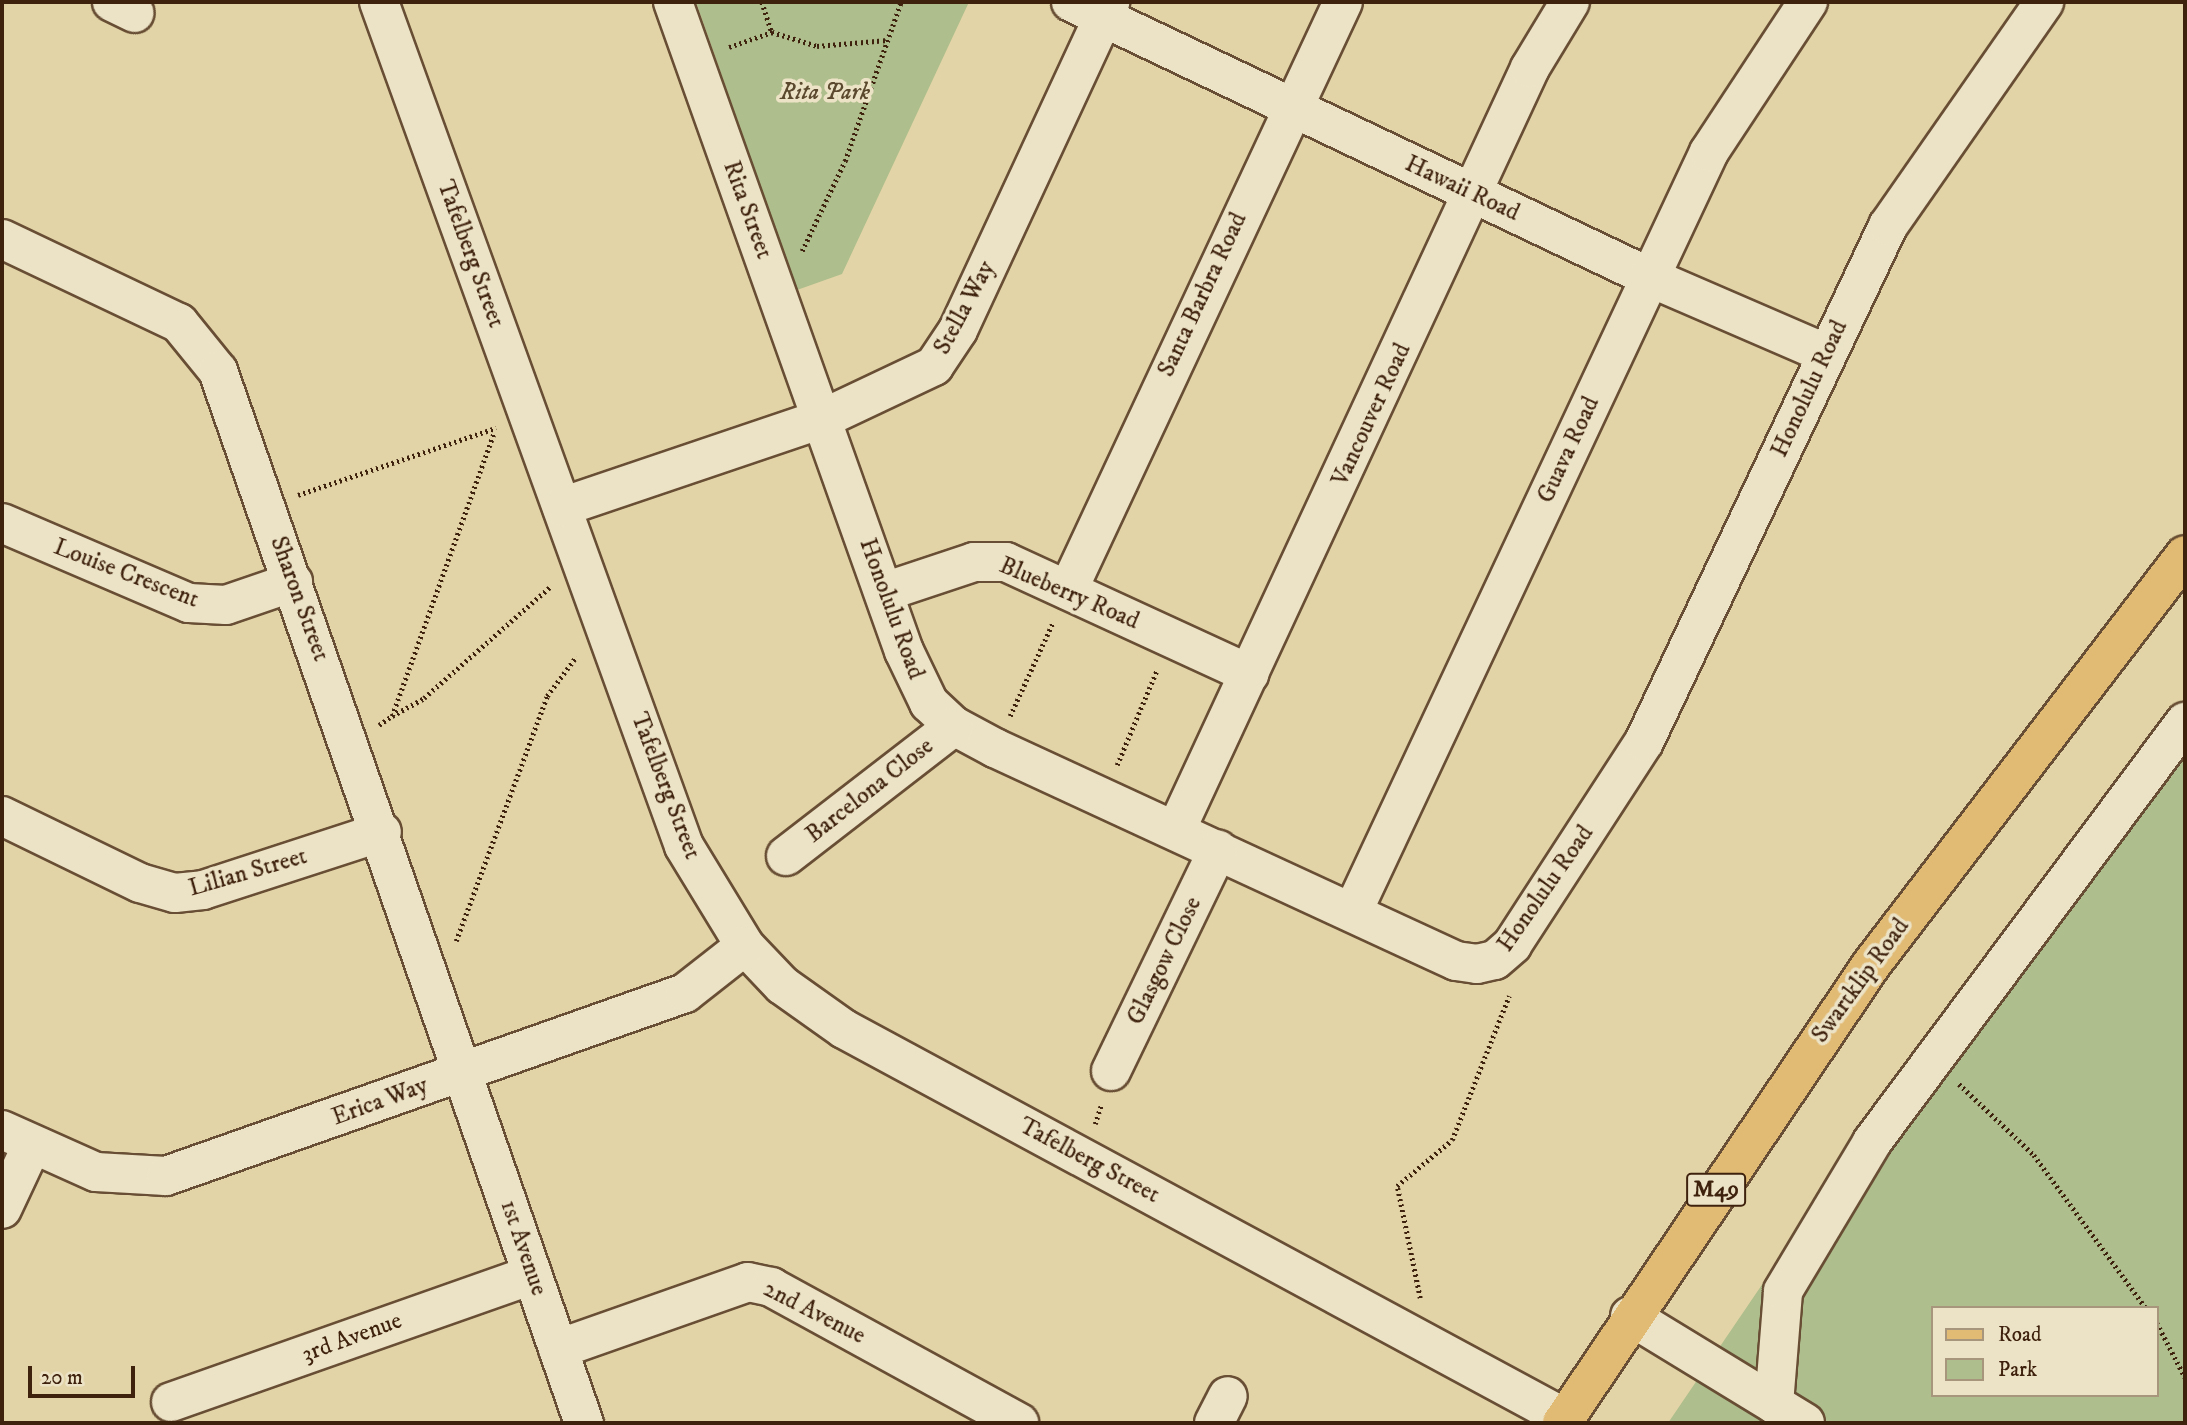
<!DOCTYPE html>
<style>
body{margin:0}
#map{position:relative;width:2187px;height:1425px;overflow:hidden;background:#e2d4a7;font-family:"IM FELL DW Pica",serif}
div>[style]{position:absolute}
.green>*{inset:0;background:#aebe8c}
.path>*{height:4.5px;margin-top:-2.25px;transform-origin:0;background:repeating-linear-gradient(90deg,#3f220e 0 2px,transparent 0 5.5px)}
.roads{filter:drop-shadow(2px 0 #684e34) drop-shadow(-2px 0 #684e34) drop-shadow(0 2px #684e34) drop-shadow(0 -2px #684e34)}
.minor>*{height:38px;margin:-19px;padding:0 19px;transform-origin:19px;border-radius:19px;background:#ece3c6}
.major>*{height:38px;margin:-19px;padding:0 19px;transform-origin:19px;border-radius:19px;background:#e1ba74}
span{translate:-50% -50%;white-space:nowrap;text-align:center;line-height:1.15;-webkit-text-stroke:7px #ece3c6;paint-order:stroke}
.shield-label span{padding:2px 5px;background:#ece3c6;border:2px solid;border-radius:5px;-webkit-text-stroke-width:0}
.shield-label{font-size:23px;color:#3f220e;font-weight:700}
.park-label{font-size:24px;color:#5b492e;font-style:italic}
.street-label{font-size:24px;color:#3f220e}
.frame{position:absolute;inset:0;border:4px solid #3f220e;pointer-events:none}
.legend{position:absolute;left:1931px;top:1306px;width:228px;height:91px;box-sizing:border-box;background:#ece3c6;border:2px solid #a7967c;margin:0;padding:9px 12px;list-style:none;font-size:21px;color:#3f220e}
.legend li{display:flex;align-items:center;gap:14px;height:35px}
.legend b{width:35px;border:2px solid #a7967c}
.scale{position:absolute;left:28px;top:1366px;width:107px;height:32px;box-sizing:border-box;border:4px solid #3f220e;border-top:0;padding-left:9px;font-size:21px;line-height:24px;white-space:nowrap;color:#3f220e;-webkit-text-stroke:5px #ece3c6;paint-order:stroke}
</style>
<div id="map">
<div class="green">
<div style="clip-path:polygon(696px 2px,969px 2px,842px 274px,797px 290px)"></div>
<div style="clip-path:polygon(evenodd,2185px 712px,2185px 1423px,1668px 1423px,1935px 1030px,2185px 712px,1933px 1308px,2157px 1308px,2157px 1395px,1933px 1395px,1933px 1308px)"></div>
</div>
<div class="path">
<div style="left:762px;top:2px;width:32px;rotate:72deg"></div>
<div style="left:729px;top:47px;width:46px;rotate:-19.2deg"></div>
<div style="left:772px;top:32px;width:47px;rotate:17.3deg"></div>
<div style="left:817px;top:46px;width:71px;rotate:-4.8deg"></div>
<div style="left:802px;top:251px;width:100px;rotate:-64.5deg"></div>
<div style="left:845px;top:161px;width:169px;rotate:-70.6deg"></div>
<div style="left:298px;top:495px;width:209px;rotate:-18.7deg"></div>
<div style="left:392px;top:716px;width:37px;rotate:-29deg"></div>
<div style="left:424px;top:698px;width:168px;rotate:-41.4deg"></div>
<div style="left:1010px;top:716px;width:103px;rotate:-65.4deg"></div>
<div style="left:379px;top:725px;width:16px;rotate:-35deg"></div>
<div style="left:392px;top:716px;width:301px;rotate:-70.2deg"></div>
<div style="left:1117px;top:765px;width:103px;rotate:-67.2deg"></div>
<div style="left:456px;top:941px;width:261px;rotate:-69.6deg"></div>
<div style="left:547px;top:696px;width:49px;rotate:-53.4deg"></div>
<div style="left:1959px;top:1084px;width:103px;rotate:43.4deg"></div>
<div style="left:2034px;top:1155px;width:190px;rotate:53.8deg"></div>
<div style="left:1095px;top:1124px;width:20px;rotate:-72deg"></div>
<div style="left:1420px;top:1298px;width:114px;rotate:-101.6deg"></div>
<div style="left:1397px;top:1186px;width:72px;rotate:-39.9deg"></div>
<div style="left:1452px;top:1140px;width:155px;rotate:-68.4deg"></div>
<div style="left:2157px;top:1323px;width:61px;rotate:62.6deg"></div>
</div>
<div class="roads">
<div class="minor">
<div style="left:112px;top:2px;width:25px;rotate:26deg"></div>
<div style="left:379px;top:2px;width:897px;rotate:70.13deg"></div>
<div style="left:684px;top:846px;width:117px;rotate:58.6deg"></div>
<div style="left:745px;top:946px;width:54px;rotate:46.5deg"></div>
<div style="left:782px;top:985px;width:76px;rotate:35.4deg"></div>
<div style="left:844px;top:1029px;width:819px;rotate:28.35deg"></div>
<div style="left:673px;top:2px;width:689px;rotate:70.41deg"></div>
<div style="left:904px;top:651px;width:58px;rotate:64.3deg"></div>
<div style="left:929px;top:703px;width:34px;rotate:43deg"></div>
<div style="left:954px;top:726px;width:47px;rotate:28.2deg"></div>
<div style="left:995px;top:748px;width:508px;rotate:24.8deg"></div>
<div style="left:1456px;top:961px;width:21px;rotate:8deg"></div>
<div style="left:1477px;top:964px;width:18px;rotate:-13deg"></div>
<div style="left:1495px;top:960px;width:23px;rotate:-41deg"></div>
<div style="left:1512px;top:945px;width:242px;rotate:-57deg"></div>
<div style="left:1644px;top:742px;width:571px;rotate:-64.69deg"></div>
<div style="left:1888px;top:226px;width:273px;rotate:-55.1deg"></div>
<div style="left:1071px;top:2px;width:640px;rotate:25.44deg"></div>
<div style="left:1649px;top:277px;width:192px;rotate:23.4deg"></div>
<div style="left:2px;top:239px;width:196px;rotate:25.4deg"></div>
<div style="left:179px;top:323px;width:62px;rotate:50.9deg"></div>
<div style="left:218px;top:371px;width:1114px;rotate:70.82deg"></div>
<div style="left:562px;top:507px;width:274px;rotate:-18.7deg"></div>
<div style="left:822px;top:419px;width:124px;rotate:-25.3deg"></div>
<div style="left:934px;top:366px;width:43px;rotate:-56.3deg"></div>
<div style="left:958px;top:330px;width:362px;rotate:-65.1deg"></div>
<div style="left:2px;top:523px;width:203px;rotate:23.2deg"></div>
<div style="left:189px;top:603px;width:37px;rotate:3deg"></div>
<div style="left:226px;top:605px;width:71px;rotate:-18.9deg"></div>
<div style="left:1068px;top:590px;width:649px;rotate:-64.94deg"></div>
<div style="left:884px;top:592px;width:95px;rotate:-18.4deg"></div>
<div style="left:974px;top:562px;width:32px"></div>
<div style="left:1006px;top:562px;width:268px;rotate:24.7deg"></div>
<div style="left:2px;top:816px;width:153px;rotate:25.9deg"></div>
<div style="left:140px;top:883px;width:36px;rotate:16deg"></div>
<div style="left:175px;top:893px;width:28px;rotate:-6deg"></div>
<div style="left:203px;top:890px;width:188px;rotate:-18deg"></div>
<div style="left:1176px;top:830px;width:840px;rotate:-65.08deg"></div>
<div style="left:1530px;top:68px;width:77px;rotate:-58.8deg"></div>
<div style="left:786px;top:856px;width:212px;rotate:-37.7deg"></div>
<div style="left:1353px;top:911px;width:838px;rotate:-64.87deg"></div>
<div style="left:1709px;top:152px;width:180px;rotate:-56.6deg"></div>
<div style="left:1111px;top:1071px;width:246px;rotate:-64.2deg"></div>
<div style="left:2px;top:1130px;width:103px;rotate:24.1deg"></div>
<div style="left:96px;top:1172px;width:70px;rotate:3.3deg"></div>
<div style="left:166px;top:1176px;width:550px;rotate:-19.42deg"></div>
<div style="left:685px;top:993px;width:76px;rotate:-38.1deg"></div>
<div style="left:2px;top:1209px;width:71px;rotate:-64.9deg"></div>
<div style="left:1630px;top:1316px;width:205px;rotate:31.4deg"></div>
<div style="left:558px;top:1349px;width:201px;rotate:-19.4deg"></div>
<div style="left:748px;top:1282px;width:24px;rotate:12deg"></div>
<div style="left:771px;top:1287px;width:283px;rotate:28.7deg"></div>
<div style="left:171px;top:1402px;width:383px;rotate:-19.4deg"></div>
<div style="left:1774px;top:1404px;width:113px;rotate:-85.4deg"></div>
<div style="left:1783px;top:1291px;width:174px;rotate:-59.1deg"></div>
<div style="left:1872px;top:1142px;width:524px;rotate:-53.31deg"></div>
<div style="left:1214px;top:1423px;width:30px;rotate:-63deg"></div>
</div>
<div class="major">
<div style="left:1562px;top:1423px;width:552px;rotate:-55.99deg"></div>
<div style="left:1871px;top:965px;width:516px;rotate:-52.55deg"></div>
</div>
</div>
<div class="shield-label">
<span style="left:1716px;top:1190px">M49</span>
</div>
<div class="park-label">
<span style="left:825px;top:93px">Rita Park</span>
</div>
<div class="street-label">
<span style="left:1462px;top:189px;rotate:25deg">Hawaii Road</span>
<span style="left:747px;top:210px;rotate:70deg">Rita Street</span>
<span style="left:470px;top:254px;rotate:70deg">Tafelberg Street</span>
<span style="left:1203px;top:295px;rotate:-65deg">Santa Barbra Road</span>
<span style="left:965px;top:308px;rotate:-62deg">Stella Way</span>
<span style="left:1810px;top:389px;rotate:-65deg">Honolulu Road</span>
<span style="left:1372px;top:415px;rotate:-65deg">Vancouver Road</span>
<span style="left:1569px;top:450px;rotate:-65deg">Guava Road</span>
<span style="left:126px;top:574px;rotate:21deg">Louise Crescent</span>
<span style="left:1069px;top:594px;rotate:23deg">Blueberry Road</span>
<span style="left:299px;top:599px;rotate:70deg">Sharon Street</span>
<span style="left:891px;top:609px;rotate:70deg">Honolulu Road</span>
<span style="left:665px;top:786px;rotate:69deg">Tafelberg Street</span>
<span style="left:870px;top:791px;rotate:-38deg">Barcelona Close</span>
<span style="left:248px;top:873px;rotate:-16deg">Lilian Street</span>
<span style="left:1546px;top:889px;rotate:-55deg">Honolulu Road</span>
<span style="left:1165px;top:961px;rotate:-64deg">Glasgow Close</span>
<span style="left:1861px;top:981px;rotate:-54deg">Swartklip Road</span>
<span style="left:380px;top:1102px;rotate:-20deg">Erica Way</span>
<span style="left:1089px;top:1161px;rotate:28deg">Tafelberg Street</span>
<span style="left:523px;top:1248px;rotate:71deg">1st Avenue</span>
<span style="left:814px;top:1313px;rotate:27deg">2nd Avenue</span>
<span style="left:352px;top:1338px;rotate:-20deg">3rd Avenue</span>
</div>
<div class="frame"></div>
<ul class="legend">
<li><b style="height:9px;background:#e1ba74"></b>Road</li>
<li><b style="height:19px;background:#aebe8c"></b>Park</li>
</ul>
<div class="scale">20 m</div>
</div>
